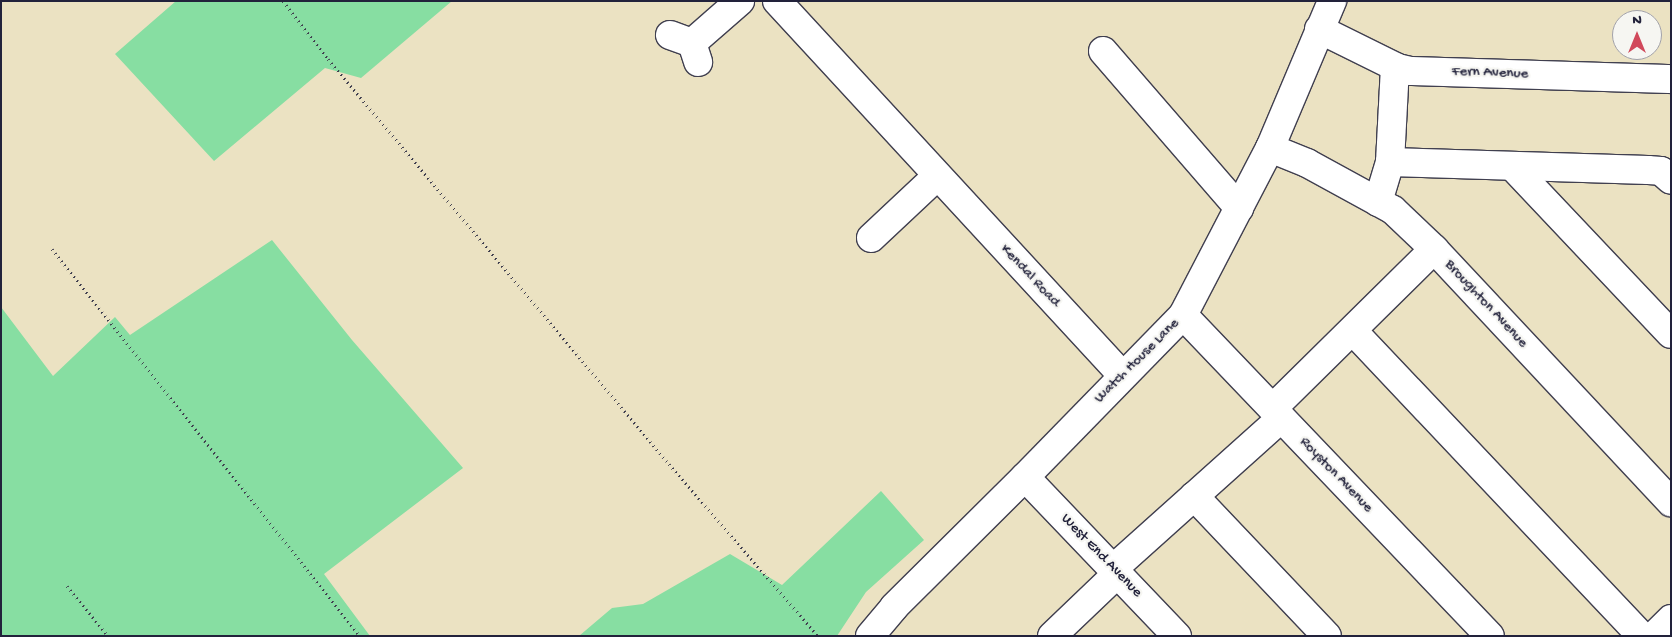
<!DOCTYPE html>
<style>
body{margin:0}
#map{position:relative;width:1672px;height:637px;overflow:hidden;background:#ebe2c2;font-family:"Gochi Hand",sans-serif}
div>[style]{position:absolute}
.green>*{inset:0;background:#87dea2}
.path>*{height:3px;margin-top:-1.5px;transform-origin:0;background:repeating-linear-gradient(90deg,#403f4f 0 1px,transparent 0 5px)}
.roads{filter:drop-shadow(1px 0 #403f4f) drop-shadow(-1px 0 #403f4f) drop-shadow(0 1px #403f4f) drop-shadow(0 -1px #403f4f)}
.minor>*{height:28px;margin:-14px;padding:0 14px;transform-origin:14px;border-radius:14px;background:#fff}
span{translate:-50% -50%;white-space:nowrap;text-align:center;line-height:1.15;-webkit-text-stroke:4.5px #f6f6f2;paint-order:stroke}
.street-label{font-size:15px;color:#22223b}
.frame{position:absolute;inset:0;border:2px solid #22223b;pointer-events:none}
.north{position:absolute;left:1612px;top:10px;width:50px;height:50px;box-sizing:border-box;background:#f6f6f2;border:1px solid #a1a1a9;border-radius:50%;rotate:0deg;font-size:14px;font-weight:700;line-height:20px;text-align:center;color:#22223b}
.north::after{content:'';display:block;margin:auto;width:18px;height:22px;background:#d1495b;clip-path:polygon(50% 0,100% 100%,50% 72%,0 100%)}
</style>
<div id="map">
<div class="green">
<div style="clip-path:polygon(176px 1px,452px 1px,361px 78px,325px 68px,214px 161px,115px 54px)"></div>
<div style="clip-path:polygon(272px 240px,352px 340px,463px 468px,324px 574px,370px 636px,1px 636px,1px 307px,53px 376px,115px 317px,130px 335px)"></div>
<div style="clip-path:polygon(881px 491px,924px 540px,866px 592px,837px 636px,579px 636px,612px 608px,643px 604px,730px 554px,782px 585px)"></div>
</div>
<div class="path">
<div style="left:283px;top:1px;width:73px;rotate:52.2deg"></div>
<div style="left:328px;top:59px;width:529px;rotate:49.9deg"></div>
<div style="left:669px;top:464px;width:228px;rotate:49.1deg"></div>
<div style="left:52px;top:249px;width:495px;rotate:51.5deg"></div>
<div style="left:67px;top:586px;width:65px;rotate:50.6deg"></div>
</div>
<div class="roads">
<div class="minor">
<div style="left:777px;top:1px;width:509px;rotate:47.31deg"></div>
<div style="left:1319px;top:29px;width:88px;rotate:26.3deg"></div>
<div style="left:1398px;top:68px;width:12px;rotate:14deg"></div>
<div style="left:1410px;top:71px;width:261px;rotate:1.8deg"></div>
<div style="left:670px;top:35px;width:23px;rotate:20deg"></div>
<div style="left:692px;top:43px;width:20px;rotate:72deg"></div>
<div style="left:692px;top:43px;width:64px;rotate:-41.2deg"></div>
<div style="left:1103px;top:51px;width:208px;rotate:49.1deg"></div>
<div style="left:1270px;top:148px;width:40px;rotate:22deg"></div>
<div style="left:1307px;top:163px;width:98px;rotate:28.7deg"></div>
<div style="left:1393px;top:210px;width:57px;rotate:43.6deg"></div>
<div style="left:1434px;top:249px;width:347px;rotate:46.9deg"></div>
<div style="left:1390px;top:162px;width:258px;rotate:1.8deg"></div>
<div style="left:1648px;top:170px;width:13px;rotate:4deg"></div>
<div style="left:1661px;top:171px;width:13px;rotate:42deg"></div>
<div style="left:1512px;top:166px;width:231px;rotate:46.6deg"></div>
<div style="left:1378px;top:202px;width:42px;rotate:-73.3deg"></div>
<div style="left:1390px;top:162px;width:95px;rotate:-87deg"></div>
<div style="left:871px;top:238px;width:91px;rotate:-43.2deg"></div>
<div style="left:1183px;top:315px;width:444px;rotate:46.3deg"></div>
<div style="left:1353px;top:331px;width:419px;rotate:46.6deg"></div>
<div style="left:1273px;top:408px;width:226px;rotate:-44.6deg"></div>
<div style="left:1025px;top:477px;width:220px;rotate:46.3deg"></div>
<div style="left:1194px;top:496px;width:193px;rotate:46.5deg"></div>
<div style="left:1113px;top:569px;width:226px;rotate:-41.9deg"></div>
<div style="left:870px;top:636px;width:38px;rotate:-50deg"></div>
<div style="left:894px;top:607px;width:185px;rotate:-44.8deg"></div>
<div style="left:1025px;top:477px;width:226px;rotate:-45.7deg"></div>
<div style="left:1183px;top:315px;width:188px;rotate:-62.5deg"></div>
<div style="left:1270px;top:148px;width:160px;rotate:-67.1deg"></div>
<div style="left:1052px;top:636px;width:91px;rotate:-43.7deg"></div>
<div style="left:1654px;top:636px;width:24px;rotate:-45deg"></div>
</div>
</div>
<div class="street-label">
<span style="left:1490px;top:73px;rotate:2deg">Fern Avenue</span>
<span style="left:1030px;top:276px;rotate:47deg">Kendal Road</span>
<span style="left:1486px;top:304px;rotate:47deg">Broughton Avenue</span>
<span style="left:1137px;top:361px;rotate:-45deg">Watch House Lane</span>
<span style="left:1336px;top:475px;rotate:46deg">Royston Avenue</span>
<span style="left:1101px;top:556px;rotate:46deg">West End Avenue</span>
</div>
<div class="frame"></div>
<div class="north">N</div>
</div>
